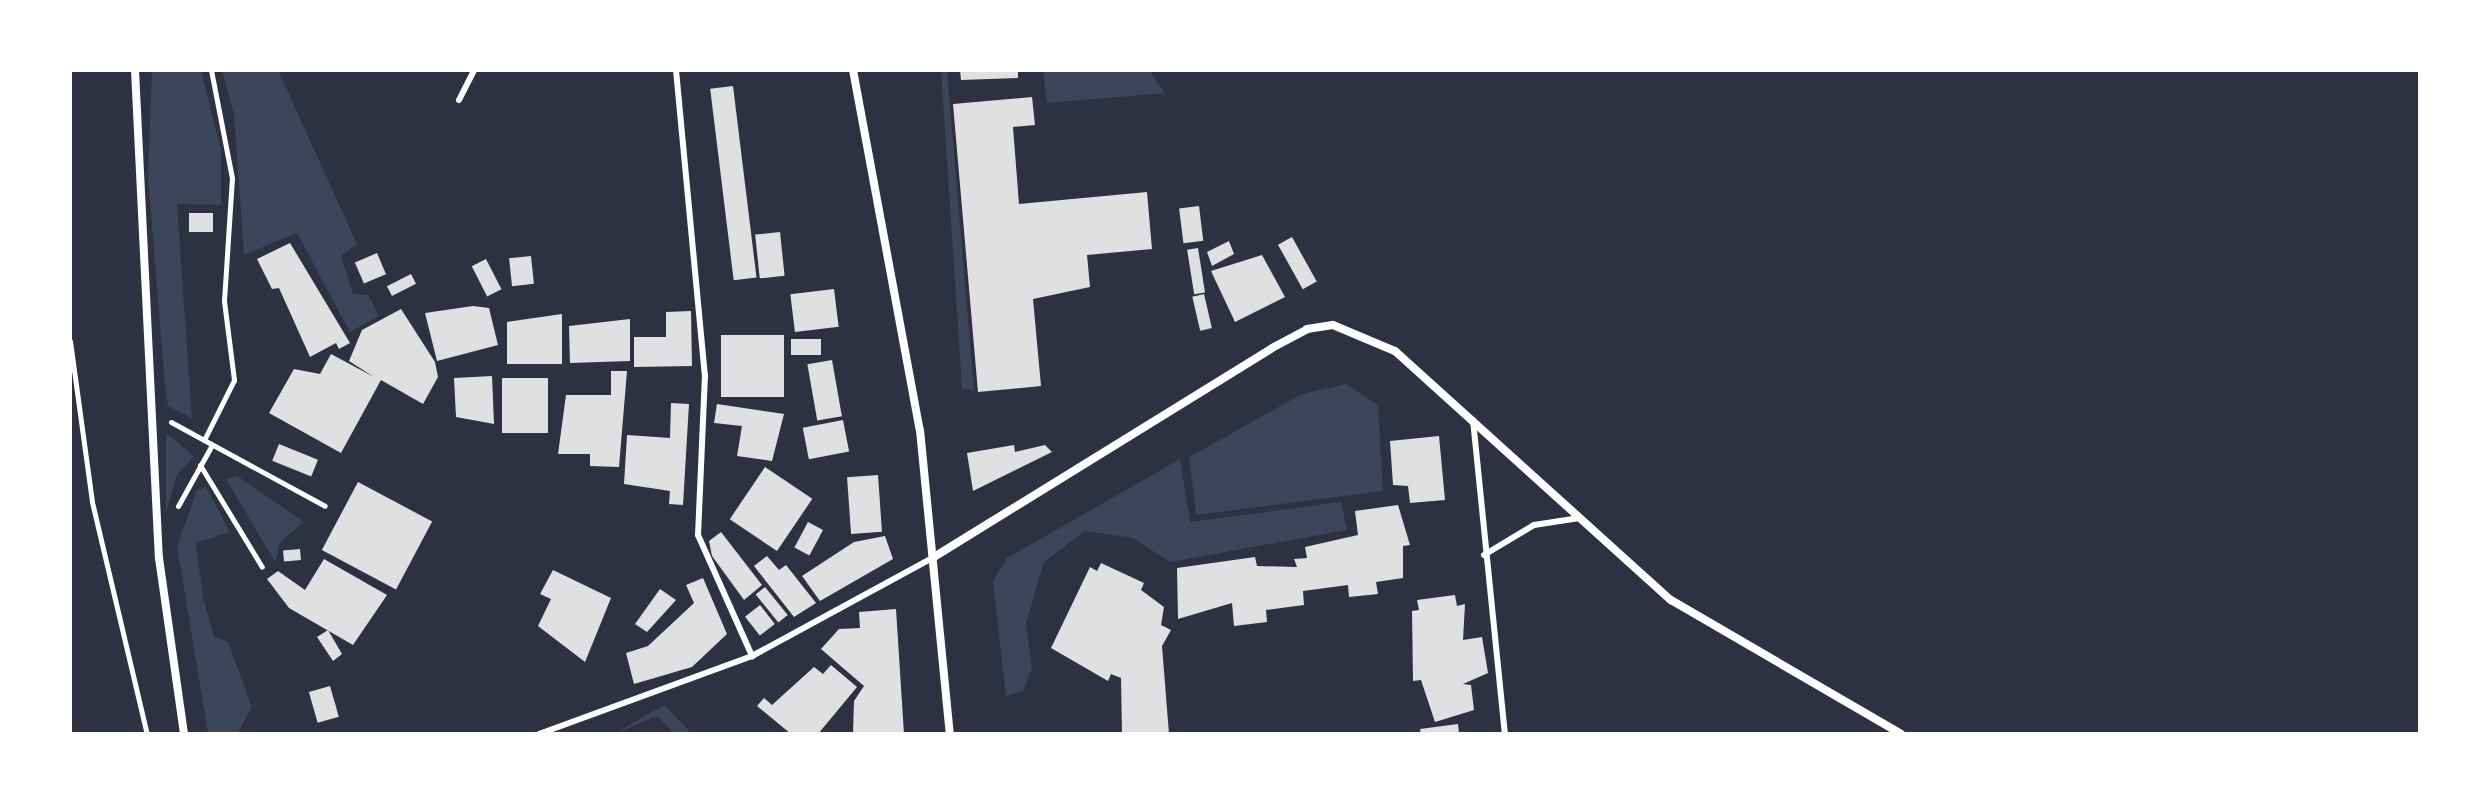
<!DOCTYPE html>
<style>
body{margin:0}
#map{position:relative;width:2490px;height:804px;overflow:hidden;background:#2d3142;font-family:"Alegreya Sans",sans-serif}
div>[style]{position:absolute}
.green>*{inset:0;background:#3c4559}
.building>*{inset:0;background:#e0e0e3;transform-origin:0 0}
.path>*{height:5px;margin:-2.5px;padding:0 2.5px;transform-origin:2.5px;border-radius:2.5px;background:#fff}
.service>*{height:6px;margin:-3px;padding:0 3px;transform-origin:3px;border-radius:3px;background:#fff}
.minor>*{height:8px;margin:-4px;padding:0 4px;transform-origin:4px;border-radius:4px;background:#fff}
span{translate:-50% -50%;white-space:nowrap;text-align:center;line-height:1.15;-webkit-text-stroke:6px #fff;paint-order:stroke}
.frame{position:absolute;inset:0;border:72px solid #fff;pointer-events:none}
</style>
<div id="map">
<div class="green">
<div style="clip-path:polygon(152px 70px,201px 70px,221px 150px,221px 205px,177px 204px,192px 418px,168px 406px,165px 386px,148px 176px)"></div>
<div style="clip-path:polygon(222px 70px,278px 70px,357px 244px,341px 256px,353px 294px,368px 295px,379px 316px,350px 332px,297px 233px,244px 255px,234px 115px)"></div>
<div style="clip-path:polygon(941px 70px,947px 70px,974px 390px,962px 389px)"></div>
<div style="clip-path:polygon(1043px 70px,1149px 70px,1165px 93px,1047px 103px)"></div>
<div style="clip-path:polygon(1346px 384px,1378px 405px,1383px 491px,1196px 515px,1189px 457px,1302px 394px)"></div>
<div style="clip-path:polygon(166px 433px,194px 456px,177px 475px,166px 512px)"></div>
<div style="clip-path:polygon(1180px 459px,1190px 522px,1341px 502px,1347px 530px,1170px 562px,1133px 538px,1085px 531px,1044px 562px,1026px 623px,1032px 668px,1023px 691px,1006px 696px,993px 581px,1007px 558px)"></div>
<div style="clip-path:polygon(237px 476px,304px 522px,280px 542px,275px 562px,226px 479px)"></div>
<div style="clip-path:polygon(206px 487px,230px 532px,196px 543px,203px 597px,214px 637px,228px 642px,252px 707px,237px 734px,208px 734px,177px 546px,197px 490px)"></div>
<div style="clip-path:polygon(664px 705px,692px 734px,675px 734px,657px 716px,614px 734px)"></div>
</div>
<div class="building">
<div style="clip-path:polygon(960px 70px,1018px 70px,1018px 78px,961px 80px)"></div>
<div style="left:733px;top:86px;width:193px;height:23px;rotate:83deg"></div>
<div style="clip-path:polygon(1032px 97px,1035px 125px,1013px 127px,1019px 204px,1147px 192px,1152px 249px,1087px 255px,1090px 287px,1033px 299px,1041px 386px,978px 392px,953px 104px)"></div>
<div style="left:1199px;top:206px;width:35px;height:20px;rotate:83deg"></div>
<div style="left:189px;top:213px;width:24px;height:19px"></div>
<div style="left:780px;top:232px;width:44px;height:25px;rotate:84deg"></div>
<div style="left:1292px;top:237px;width:51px;height:16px;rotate:61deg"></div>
<div style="clip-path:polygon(1229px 241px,1234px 254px,1212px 266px,1207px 252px)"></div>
<div style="clip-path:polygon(290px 243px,350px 343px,339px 349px,336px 343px,310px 357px,279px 288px,272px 289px,257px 259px)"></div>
<div style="left:1198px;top:248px;width:45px;height:11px;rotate:81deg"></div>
<div style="left:377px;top:253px;width:23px;height:24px;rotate:67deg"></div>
<div style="clip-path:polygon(1262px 255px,1285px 297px,1235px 322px,1211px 271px)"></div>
<div style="left:531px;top:256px;width:28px;height:22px;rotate:84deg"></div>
<div style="left:486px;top:259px;width:34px;height:16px;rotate:63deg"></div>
<div style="left:411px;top:274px;width:11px;height:27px;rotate:63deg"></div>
<div style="left:834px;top:289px;width:38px;height:44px;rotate:83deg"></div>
<div style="left:1204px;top:294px;width:35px;height:12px;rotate:77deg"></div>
<div style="clip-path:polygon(473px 306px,489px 308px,498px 345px,437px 361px,425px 313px)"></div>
<div style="clip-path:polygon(401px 309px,435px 362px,438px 377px,423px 404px,381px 380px,341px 453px,269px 413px,294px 369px,320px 374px,331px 354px,374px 377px,349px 361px,362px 330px)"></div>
<div style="clip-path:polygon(691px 311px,692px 366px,634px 367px,634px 337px,666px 337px,666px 312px)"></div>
<div style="clip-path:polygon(562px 314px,562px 364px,507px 364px,507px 322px)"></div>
<div style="clip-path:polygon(630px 319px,630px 361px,570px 363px,569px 326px)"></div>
<div style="left:721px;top:335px;width:63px;height:62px"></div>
<div style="left:821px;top:339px;width:16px;height:30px;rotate:90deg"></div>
<div style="left:832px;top:360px;width:57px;height:25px;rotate:80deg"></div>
<div style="clip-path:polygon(611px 371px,627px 371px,619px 467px,590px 466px,590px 454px,558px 454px,566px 395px,611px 395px)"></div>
<div style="clip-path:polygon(492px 376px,494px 424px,456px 417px,454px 378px)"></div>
<div style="left:502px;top:378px;width:46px;height:55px"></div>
<div style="clip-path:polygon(671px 403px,689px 404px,683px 505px,669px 504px,670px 491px,624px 484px,627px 435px,670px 438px)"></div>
<div style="clip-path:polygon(717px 404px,784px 414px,772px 461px,737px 456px,742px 426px,714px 423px)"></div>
<div style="left:843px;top:420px;width:32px;height:41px;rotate:79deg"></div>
<div style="clip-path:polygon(1439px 436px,1445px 500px,1410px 503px,1408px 486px,1393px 485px,1390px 441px)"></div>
<div style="left:279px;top:444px;width:42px;height:18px;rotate:22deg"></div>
<div style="clip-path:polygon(1014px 445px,1015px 452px,1045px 445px,1052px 452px,973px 491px,967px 453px)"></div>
<div style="left:765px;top:467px;width:57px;height:63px;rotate:34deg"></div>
<div style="left:878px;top:475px;width:57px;height:31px;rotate:86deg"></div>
<div style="left:358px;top:482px;width:84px;height:77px;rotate:28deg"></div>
<div style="clip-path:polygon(1398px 505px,1410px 545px,1403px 546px,1403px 578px,1376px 582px,1378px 594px,1349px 597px,1348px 585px,1303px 591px,1304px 605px,1266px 610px,1267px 622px,1234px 626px,1232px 603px,1178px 619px,1177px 568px,1255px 557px,1257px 566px,1297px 567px,1294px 559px,1307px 558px,1305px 547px,1358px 535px,1355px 511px)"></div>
<div style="left:808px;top:522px;width:17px;height:29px;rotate:28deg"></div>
<div style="clip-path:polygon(721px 532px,762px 585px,744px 600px,712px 556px,709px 541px)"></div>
<div style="clip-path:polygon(885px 536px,893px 559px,820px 601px,802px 576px,854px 542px)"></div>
<div style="left:300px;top:549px;width:11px;height:17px;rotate:85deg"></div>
<div style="clip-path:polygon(767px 556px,779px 570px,786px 565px,816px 603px,794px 617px,754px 566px)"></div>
<div style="clip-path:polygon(324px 559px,387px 595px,353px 645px,289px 608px,267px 579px,278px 571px,305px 590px)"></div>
<div style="clip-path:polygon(1101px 563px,1144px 583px,1141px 590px,1164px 607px,1161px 625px,1171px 630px,1162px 646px,1169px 734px,1122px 734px,1121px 678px,1111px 674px,1108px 681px,1051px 648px,1090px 567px,1097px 571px)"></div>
<div style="clip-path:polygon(553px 570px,611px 598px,585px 662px,538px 626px,551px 599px,540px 594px)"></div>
<div style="clip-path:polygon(703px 578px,727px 634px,692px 667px,634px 684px,626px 653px,648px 646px,694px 603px,686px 585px)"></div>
<div style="left:765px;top:587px;width:36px;height:12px;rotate:51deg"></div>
<div style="clip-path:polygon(660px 589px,676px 600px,647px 632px,635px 624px)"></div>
<div style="clip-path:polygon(1455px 595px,1457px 606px,1465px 604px,1463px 640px,1482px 637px,1488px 673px,1463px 684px,1471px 685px,1474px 710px,1435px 722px,1421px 680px,1413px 681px,1412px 611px,1419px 610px,1417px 600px)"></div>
<div style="left:760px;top:605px;width:24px;height:19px;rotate:52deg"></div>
<div style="clip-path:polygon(896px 609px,904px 734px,853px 734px,854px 701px,864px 686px,821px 649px,839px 629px,860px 628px,859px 612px)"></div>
<div style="clip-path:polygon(328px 630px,342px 654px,333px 661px,317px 637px)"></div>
<div style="clip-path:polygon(831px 665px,857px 687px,818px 734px,791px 734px,757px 706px,764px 698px,772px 705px,814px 667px,823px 674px)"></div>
<div style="left:330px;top:686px;width:32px;height:22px;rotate:74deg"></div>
<div style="clip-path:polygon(1458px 724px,1459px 734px,1421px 734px,1420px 729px)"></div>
</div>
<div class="path">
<div style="left:70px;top:341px;width:162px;rotate:82.2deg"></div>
<div style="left:92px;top:502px;width:238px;rotate:76.7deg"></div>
<div style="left:171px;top:422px;width:175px;rotate:28.6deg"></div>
<div style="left:204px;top:440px;width:67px;rotate:-63.4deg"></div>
<div style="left:234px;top:380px;width:80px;rotate:-97.2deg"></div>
<div style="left:224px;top:301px;width:123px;rotate:-86.3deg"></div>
<div style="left:232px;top:178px;width:110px;rotate:-101deg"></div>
<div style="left:200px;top:465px;width:119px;rotate:58.7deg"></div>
<div style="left:178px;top:506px;width:70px;rotate:-60.9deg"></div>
</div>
<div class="service">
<div style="left:676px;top:70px;width:306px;rotate:84.6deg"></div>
<div style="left:705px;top:375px;width:160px;rotate:92.5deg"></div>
<div style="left:698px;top:535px;width:133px;rotate:65.9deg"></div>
<div style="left:459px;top:100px;width:34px;rotate:-63deg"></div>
<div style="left:1473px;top:420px;width:316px;rotate:84.2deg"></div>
<div style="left:1484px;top:555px;width:58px;rotate:-31deg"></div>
<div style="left:1534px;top:525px;width:46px;rotate:-8.8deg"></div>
<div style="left:539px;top:734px;width:227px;rotate:-20.1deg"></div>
<div style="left:752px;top:656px;width:207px;rotate:-28.5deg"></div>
</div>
<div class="minor">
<div style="left:135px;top:70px;width:489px;rotate:87.2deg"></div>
<div style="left:159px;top:558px;width:178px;rotate:81.9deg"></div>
<div style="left:853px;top:70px;width:366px;rotate:79.5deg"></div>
<div style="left:920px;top:430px;width:305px;rotate:84.4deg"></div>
<div style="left:934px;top:557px;width:397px;rotate:-31.7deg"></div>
<div style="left:1272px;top:348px;width:40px;rotate:-28deg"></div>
<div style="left:1307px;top:329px;width:26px;rotate:-9deg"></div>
<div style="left:1333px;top:325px;width:67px;rotate:22.8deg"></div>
<div style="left:1395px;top:351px;width:372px;rotate:42.1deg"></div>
<div style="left:1671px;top:600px;width:266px;rotate:30.2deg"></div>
</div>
<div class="frame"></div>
</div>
